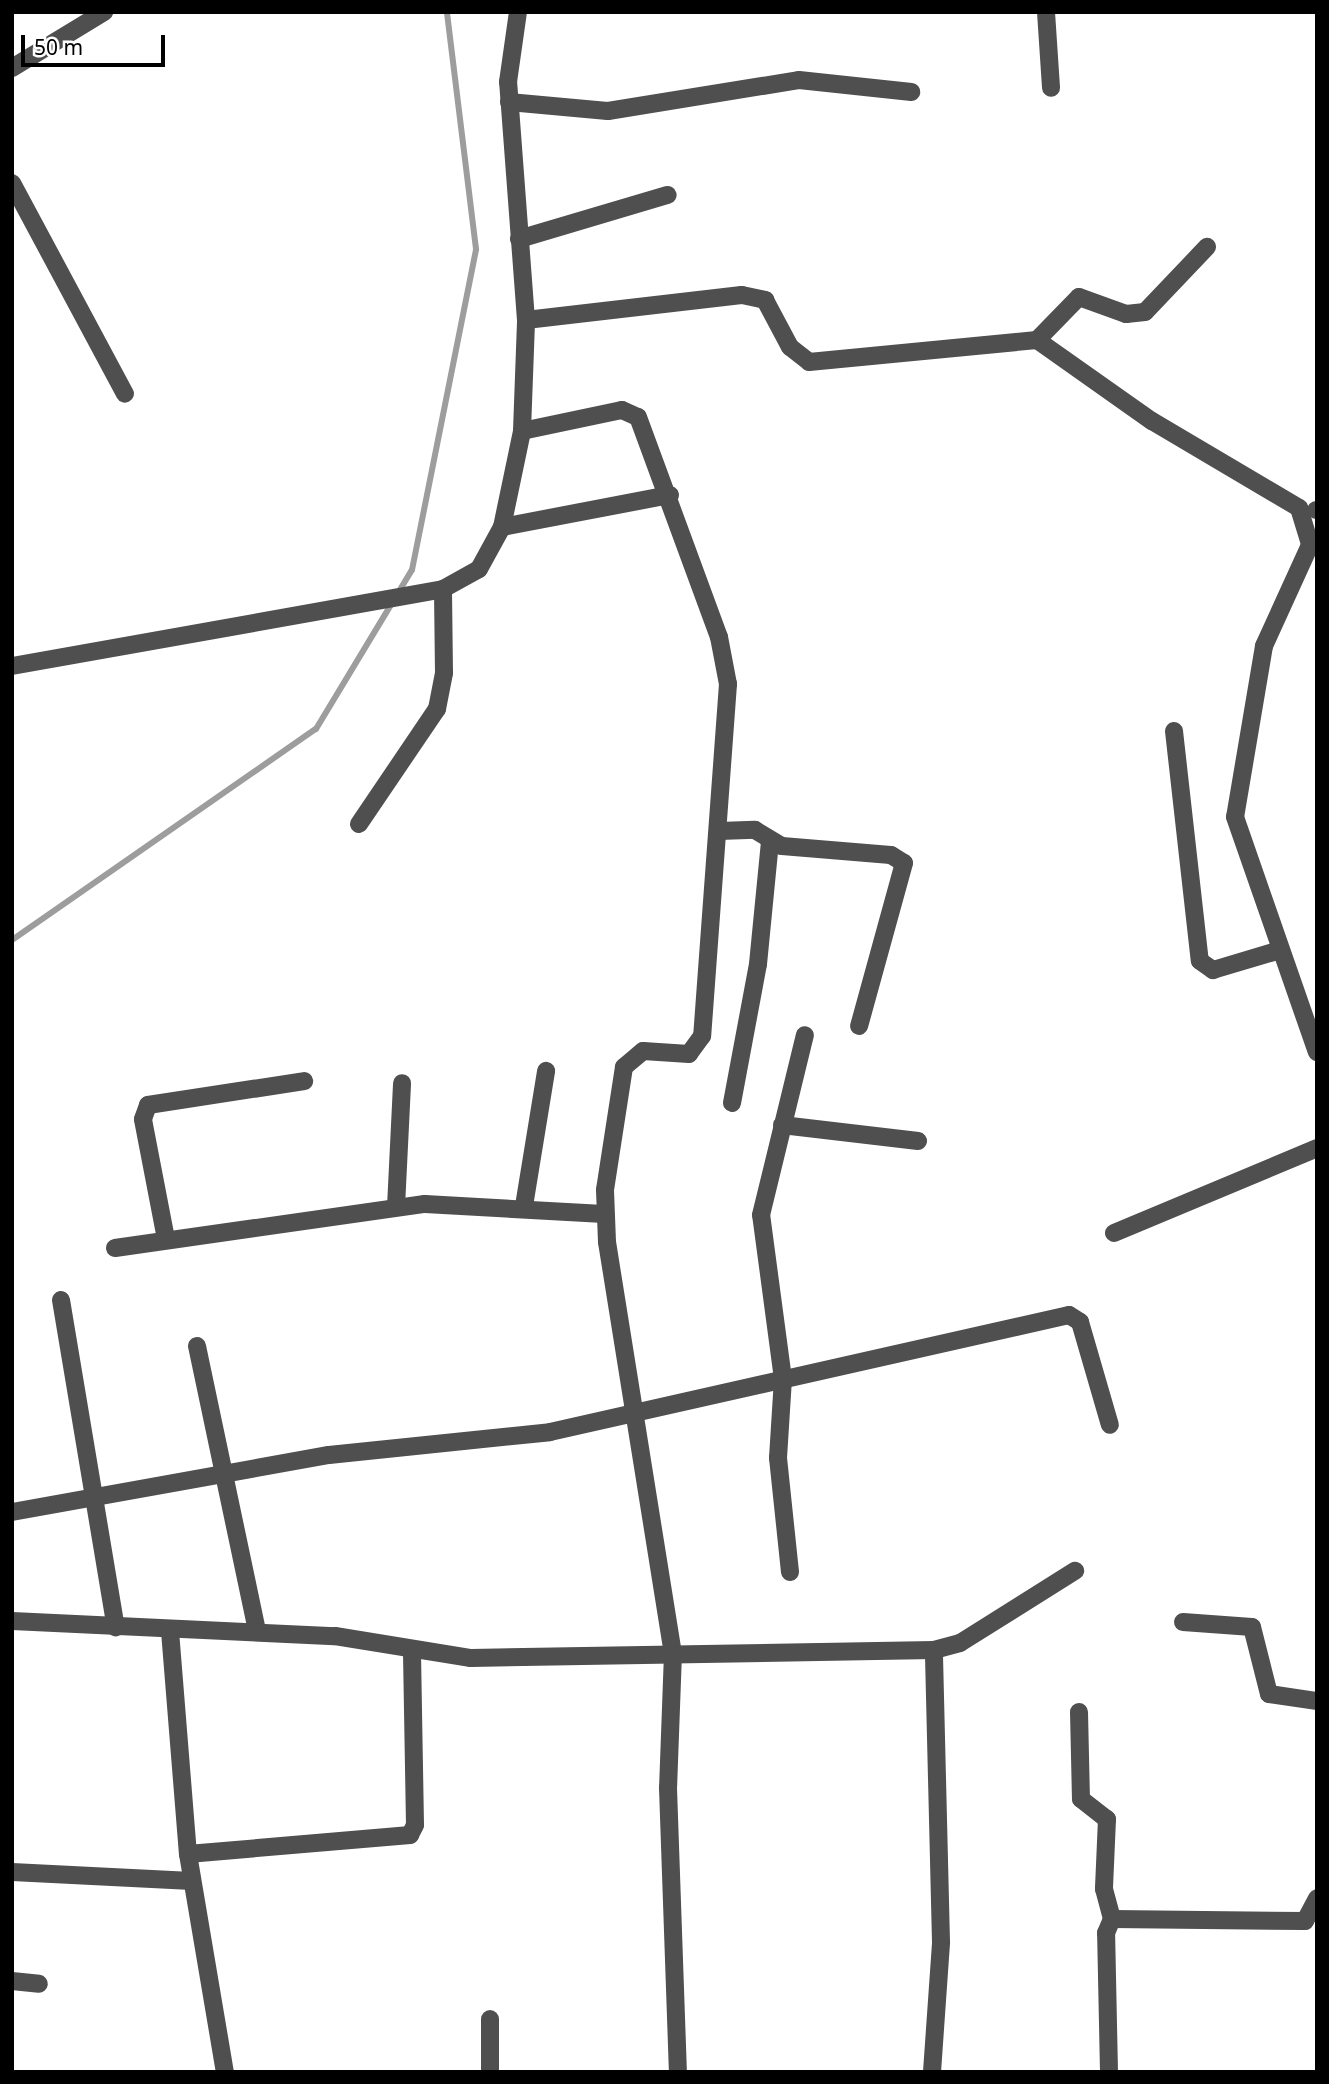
<!DOCTYPE html>
<style>
body{margin:0}
#map{position:relative;width:1329px;height:2084px;overflow:hidden;background:#fff;font-family:"Noto Sans",sans-serif}
div>[style]{position:absolute}
.stream>*{height:6px;margin:-3px;padding:0 3px;transform-origin:3px;border-radius:3px;background:#9d9d9d}
.minor>*{height:18px;margin:-9px;padding:0 9px;transform-origin:9px;border-radius:9px;background:#4f4f4f}
span{translate:-50% -50%;white-space:nowrap;text-align:center;line-height:1.15;-webkit-text-stroke:5px #fff;paint-order:stroke}
.frame{position:absolute;inset:0;border:14px solid #000;pointer-events:none}
.scale{position:absolute;left:21px;top:35px;width:144px;height:32px;box-sizing:border-box;border:4px solid #000;border-top:0;padding-left:9px;font-size:21px;line-height:24px;white-space:nowrap;color:#000;-webkit-text-stroke:5px #fff;paint-order:stroke}
</style>
<div id="map">
<div class="stream">
<div style="left:398px;top:593px;width:27px;rotate:-59deg"></div>
<div style="left:412px;top:570px;width:327px;rotate:-78.7deg"></div>
<div style="left:476px;top:249px;width:239px;rotate:-97deg"></div>
<div style="left:12px;top:940px;width:370px;rotate:-34.8deg"></div>
<div style="left:316px;top:729px;width:147px;rotate:-58.9deg"></div>
</div>
<div class="minor">
<div style="left:1046px;top:12px;width:76px;rotate:86.2deg"></div>
<div style="left:12px;top:68px;width:108px;rotate:-31.3deg"></div>
<div style="left:509px;top:102px;width:99px;rotate:5.2deg"></div>
<div style="left:608px;top:111px;width:193px;rotate:-9.2deg"></div>
<div style="left:799px;top:80px;width:113px;rotate:6.1deg"></div>
<div style="left:12px;top:183px;width:239px;rotate:61.8deg"></div>
<div style="left:519px;top:239px;width:155px;rotate:-16.5deg"></div>
<div style="left:526px;top:320px;width:217px;rotate:-6.6deg"></div>
<div style="left:742px;top:295px;width:24px;rotate:12deg"></div>
<div style="left:765px;top:300px;width:53px;rotate:62deg"></div>
<div style="left:790px;top:347px;width:24px;rotate:38deg"></div>
<div style="left:809px;top:362px;width:229px;rotate:-5.5deg"></div>
<div style="left:1037px;top:340px;width:141px;rotate:35.2deg"></div>
<div style="left:1152px;top:421px;width:171px;rotate:30.6deg"></div>
<div style="left:1299px;top:508px;width:39px;rotate:73deg"></div>
<div style="left:1310px;top:545px;width:111px;rotate:114.5deg"></div>
<div style="left:1264px;top:646px;width:173px;rotate:99.6deg"></div>
<div style="left:1235px;top:817px;width:249px;rotate:70.8deg"></div>
<div style="left:1037px;top:340px;width:60px;rotate:-45.7deg"></div>
<div style="left:1079px;top:297px;width:50px;rotate:19.9deg"></div>
<div style="left:1126px;top:314px;width:19px;rotate:-6deg"></div>
<div style="left:1145px;top:312px;width:90px;rotate:-46.4deg"></div>
<div style="left:522px;top:431px;width:102px;rotate:-11.9deg"></div>
<div style="left:622px;top:410px;width:17px;rotate:24deg"></div>
<div style="left:638px;top:417px;width:234px;rotate:69.8deg"></div>
<div style="left:719px;top:637px;width:48px;rotate:79.2deg"></div>
<div style="left:728px;top:684px;width:353px;rotate:94.2deg"></div>
<div style="left:702px;top:1036px;width:22px;rotate:126deg"></div>
<div style="left:689px;top:1054px;width:46px;rotate:-176.3deg"></div>
<div style="left:643px;top:1051px;width:25px;rotate:140deg"></div>
<div style="left:624px;top:1067px;width:124px;rotate:98.8deg"></div>
<div style="left:605px;top:1190px;width:52px;rotate:87.8deg"></div>
<div style="left:607px;top:1242px;width:416px;rotate:80.9deg"></div>
<div style="left:673px;top:1653px;width:135px;rotate:92.1deg"></div>
<div style="left:668px;top:1788px;width:284px;rotate:88deg"></div>
<div style="left:1316px;top:510px;width:1px"></div>
<div style="left:502px;top:527px;width:171px;rotate:-10.8deg"></div>
<div style="left:12px;top:666px;width:438px;rotate:-10.1deg"></div>
<div style="left:443px;top:589px;width:41px;rotate:-29.1deg"></div>
<div style="left:479px;top:569px;width:48px;rotate:-61.3deg"></div>
<div style="left:502px;top:527px;width:98px;rotate:-78.2deg"></div>
<div style="left:522px;top:431px;width:111px;rotate:-87.9deg"></div>
<div style="left:526px;top:320px;width:239px;rotate:-94.3deg"></div>
<div style="left:508px;top:82px;width:71px;rotate:-81.9deg"></div>
<div style="left:1174px;top:731px;width:231px;rotate:83.6deg"></div>
<div style="left:1200px;top:961px;width:16px;rotate:35deg"></div>
<div style="left:1213px;top:970px;width:70px;rotate:-16.6deg"></div>
<div style="left:359px;top:824px;width:139px;rotate:-55.9deg"></div>
<div style="left:437px;top:709px;width:37px;rotate:-79deg"></div>
<div style="left:444px;top:673px;width:84px;rotate:-90.7deg"></div>
<div style="left:719px;top:831px;width:36px;rotate:-2deg"></div>
<div style="left:755px;top:830px;width:31px;rotate:31deg"></div>
<div style="left:782px;top:846px;width:109px;rotate:4.7deg"></div>
<div style="left:891px;top:855px;width:15px;rotate:32deg"></div>
<div style="left:904px;top:863px;width:169px;rotate:105.4deg"></div>
<div style="left:732px;top:1103px;width:141px;rotate:-79.4deg"></div>
<div style="left:758px;top:964px;width:124px;rotate:-84.4deg"></div>
<div style="left:782px;top:1125px;width:137px;rotate:6.7deg"></div>
<div style="left:524px;top:1206px;width:137px;rotate:-80.7deg"></div>
<div style="left:396px;top:1207px;width:124px;rotate:-87.2deg"></div>
<div style="left:1114px;top:1233px;width:220px;rotate:-22.7deg"></div>
<div style="left:166px;top:1239px;width:122px;rotate:-100.9deg"></div>
<div style="left:143px;top:1119px;width:15px;rotate:-70deg"></div>
<div style="left:148px;top:1105px;width:158px;rotate:-8.7deg"></div>
<div style="left:115px;top:1248px;width:313px;rotate:-8.1deg"></div>
<div style="left:425px;top:1204px;width:179px;rotate:3.2deg"></div>
<div style="left:61px;top:1300px;width:332px;rotate:80.5deg"></div>
<div style="left:197px;top:1346px;width:291px;rotate:78.1deg"></div>
<div style="left:12px;top:1512px;width:322px;rotate:-10.2deg"></div>
<div style="left:329px;top:1455px;width:222px;rotate:-5.9deg"></div>
<div style="left:550px;top:1432px;width:532px;rotate:-12.7deg"></div>
<div style="left:1069px;top:1315px;width:13px;rotate:32deg"></div>
<div style="left:1080px;top:1322px;width:107px;rotate:73.8deg"></div>
<div style="left:790px;top:1572px;width:115px;rotate:-96deg"></div>
<div style="left:778px;top:1458px;width:79px;rotate:-86.4deg"></div>
<div style="left:783px;top:1379px;width:165px;rotate:-97.6deg"></div>
<div style="left:761px;top:1215px;width:185px;rotate:-76.3deg"></div>
<div style="left:12px;top:1621px;width:323px;rotate:2.7deg"></div>
<div style="left:335px;top:1636px;width:138px;rotate:9.2deg"></div>
<div style="left:471px;top:1658px;width:463px;rotate:-1deg"></div>
<div style="left:934px;top:1650px;width:27px;rotate:-15deg"></div>
<div style="left:960px;top:1643px;width:136px;rotate:-32.1deg"></div>
<div style="left:1183px;top:1622px;width:69px;rotate:4.1deg"></div>
<div style="left:1252px;top:1627px;width:69px;rotate:75.8deg"></div>
<div style="left:1269px;top:1694px;width:49px;rotate:8.3deg"></div>
<div style="left:170px;top:1631px;width:224px;rotate:85.4deg"></div>
<div style="left:188px;top:1854px;width:221px;rotate:80.4deg"></div>
<div style="left:1079px;top:1712px;width:87px;rotate:88.7deg"></div>
<div style="left:1081px;top:1799px;width:33px;rotate:38deg"></div>
<div style="left:1107px;top:1819px;width:70px;rotate:92.5deg"></div>
<div style="left:1104px;top:1889px;width:31px;rotate:75deg"></div>
<div style="left:188px;top:1854px;width:223px;rotate:-4.9deg"></div>
<div style="left:410px;top:1835px;width:11px;rotate:-63deg"></div>
<div style="left:415px;top:1825px;width:174px;rotate:-91deg"></div>
<div style="left:12px;top:1872px;width:180px;rotate:2.9deg"></div>
<div style="left:12px;top:1981px;width:27px;rotate:6deg"></div>
<div style="left:490px;top:2019px;width:53px;rotate:90deg"></div>
<div style="left:932px;top:2072px;width:130px;rotate:-86deg"></div>
<div style="left:941px;top:1942px;width:292px;rotate:-91.4deg"></div>
<div style="left:1109px;top:2072px;width:139px;rotate:-91.2deg"></div>
<div style="left:1106px;top:1933px;width:15px;rotate:-67deg"></div>
<div style="left:1112px;top:1919px;width:193px;rotate:0.6deg"></div>
<div style="left:1305px;top:1921px;width:26px;rotate:-62deg"></div>
</div>
<div class="frame"></div>
<div class="scale">50 m</div>
</div>
